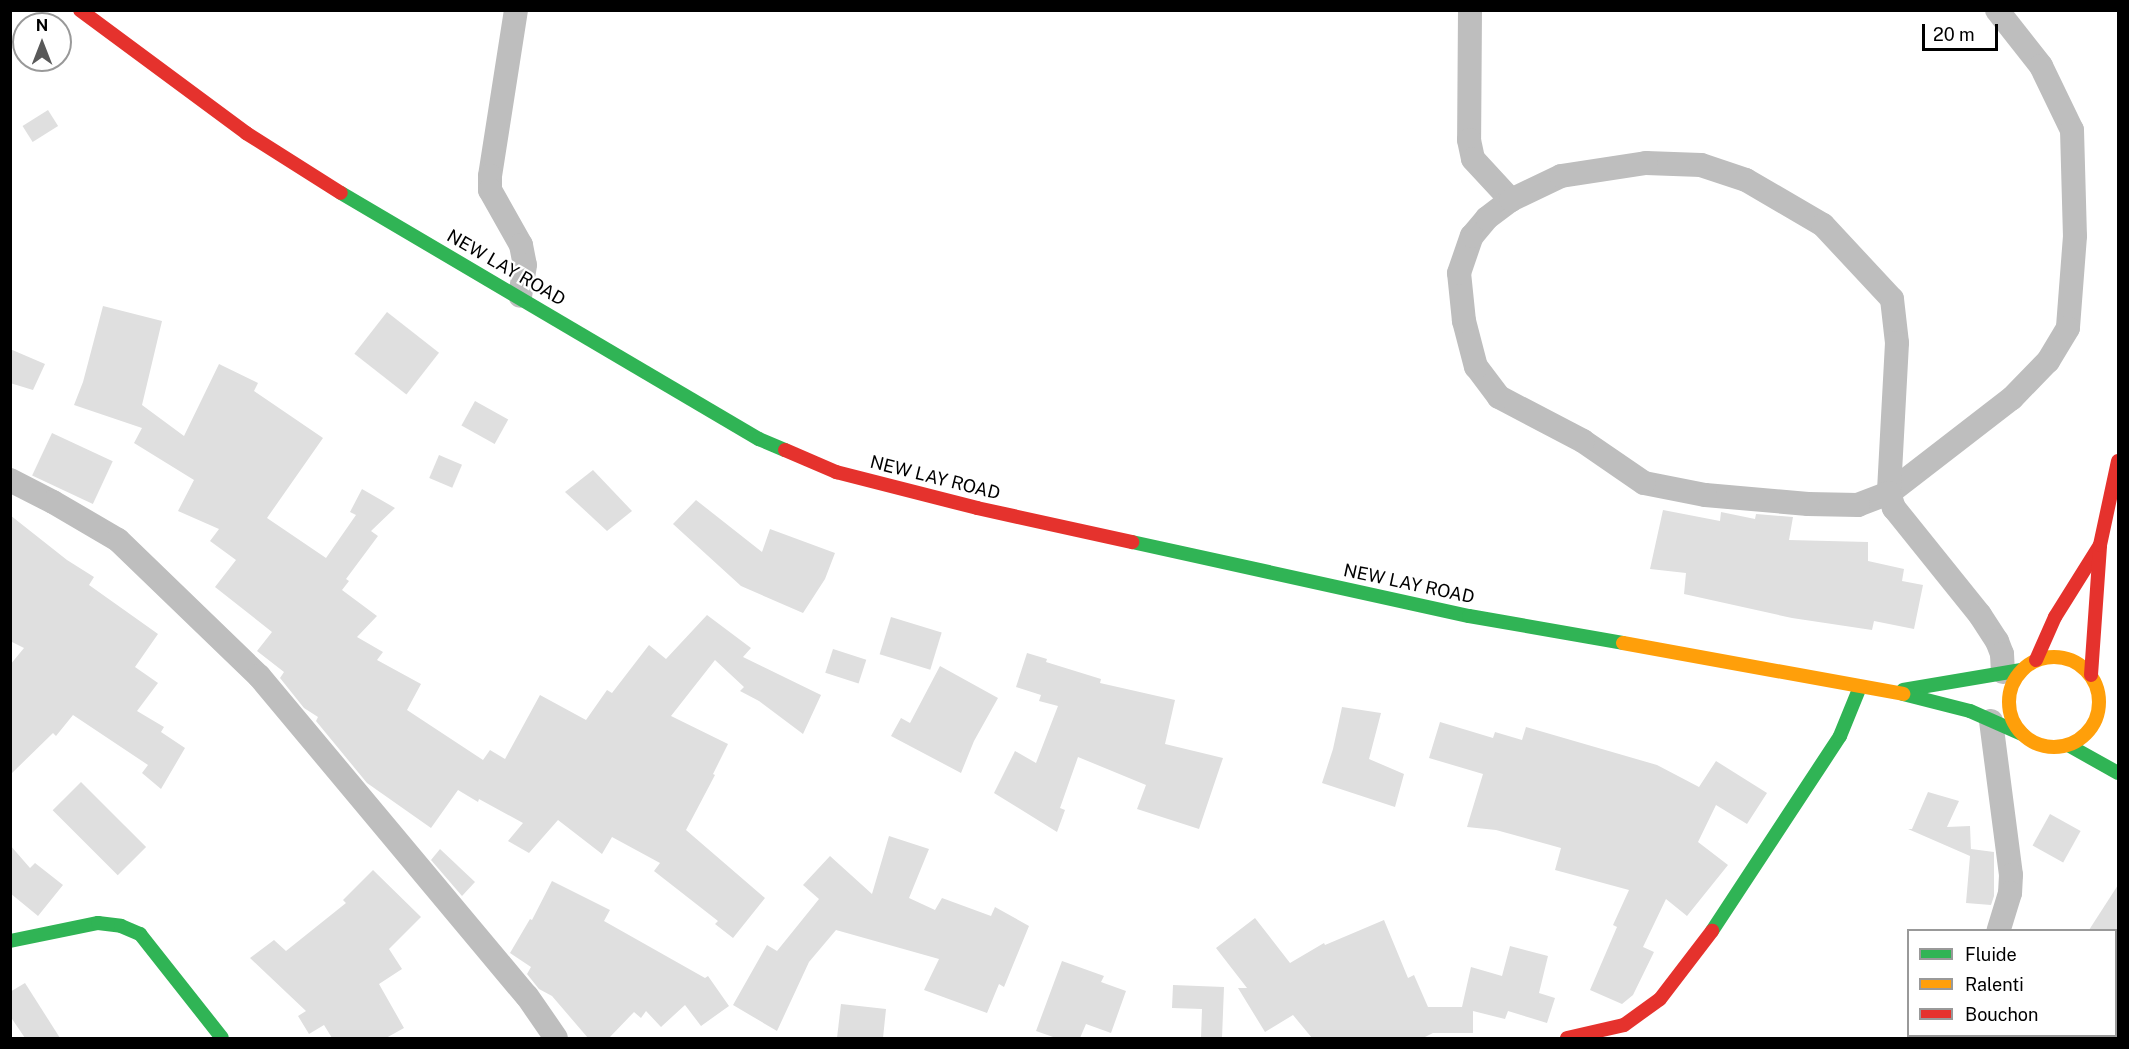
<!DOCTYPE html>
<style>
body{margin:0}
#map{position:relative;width:2129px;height:1049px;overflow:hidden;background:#fff;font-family:"Public Sans",sans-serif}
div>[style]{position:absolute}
.building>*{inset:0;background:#dfdfdf;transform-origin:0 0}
.street>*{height:24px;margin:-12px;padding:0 12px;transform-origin:12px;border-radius:12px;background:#bebebe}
.fast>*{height:14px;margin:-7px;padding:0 7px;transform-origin:7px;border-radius:7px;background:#30b455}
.slow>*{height:14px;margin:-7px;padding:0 7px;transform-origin:7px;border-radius:7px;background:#ff9f0a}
.slow>.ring{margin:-7px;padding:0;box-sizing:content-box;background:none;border:14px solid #ff9f0a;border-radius:50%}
.jam>*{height:14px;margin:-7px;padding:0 7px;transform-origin:7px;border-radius:7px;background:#e5322d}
span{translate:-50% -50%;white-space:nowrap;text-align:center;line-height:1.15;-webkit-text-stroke:4.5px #fff;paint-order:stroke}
.street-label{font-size:18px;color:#000}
.frame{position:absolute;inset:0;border:12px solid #000;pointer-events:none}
.legend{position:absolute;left:1907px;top:929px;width:210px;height:108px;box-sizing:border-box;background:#fff;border:2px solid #999;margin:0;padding:8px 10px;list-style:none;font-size:18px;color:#000}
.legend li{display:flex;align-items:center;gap:12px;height:30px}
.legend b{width:30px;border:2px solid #999}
.north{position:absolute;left:12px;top:12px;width:60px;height:60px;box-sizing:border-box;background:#fff;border:2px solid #999;border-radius:50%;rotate:0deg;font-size:16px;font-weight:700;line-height:24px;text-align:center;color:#000}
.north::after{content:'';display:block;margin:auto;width:21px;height:27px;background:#595959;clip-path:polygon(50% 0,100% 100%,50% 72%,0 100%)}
.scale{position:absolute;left:1922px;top:24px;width:76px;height:27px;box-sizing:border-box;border:3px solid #000;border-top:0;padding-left:8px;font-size:18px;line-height:21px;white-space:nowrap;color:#000;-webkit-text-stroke:4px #fff;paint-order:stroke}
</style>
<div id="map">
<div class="building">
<div style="left:48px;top:110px;width:19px;height:30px;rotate:58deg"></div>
<div style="clip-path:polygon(103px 306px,162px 321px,142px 405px,184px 436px,219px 364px,258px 383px,254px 391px,323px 438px,267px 518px,326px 558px,356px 515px,350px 512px,362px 489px,395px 508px,371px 531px,378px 536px,346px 579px,349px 581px,342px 590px,377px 616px,357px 637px,383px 652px,377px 660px,421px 684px,407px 710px,483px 760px,490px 750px,505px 759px,540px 695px,586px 720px,607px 690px,612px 693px,649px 645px,666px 659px,707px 615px,751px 648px,743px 657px,821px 695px,803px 734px,759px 701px,740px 691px,744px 687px,715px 660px,671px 716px,728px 744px,713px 774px,715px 775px,686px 830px,765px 898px,733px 938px,715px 924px,718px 921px,654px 871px,660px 863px,612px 837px,602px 854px,558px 820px,529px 853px,508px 841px,523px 823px,479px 799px,478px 802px,458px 790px,431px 828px,367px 783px,316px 721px,318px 717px,304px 708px,280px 678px,284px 672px,257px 651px,272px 632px,215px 587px,236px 560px,210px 541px,219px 529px,178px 511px,194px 480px,134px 443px,142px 428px,74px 405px,83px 382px)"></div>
<div style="left:387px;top:312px;width:66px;height:53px;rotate:38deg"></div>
<div style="clip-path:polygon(10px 349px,45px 364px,33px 390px,10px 383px)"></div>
<div style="left:475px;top:401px;width:38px;height:28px;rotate:29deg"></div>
<div style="left:52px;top:433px;width:67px;height:47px;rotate:25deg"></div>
<div style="left:439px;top:455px;width:25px;height:25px;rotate:23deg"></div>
<div style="clip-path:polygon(593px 470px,632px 511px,607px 531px,565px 492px)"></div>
<div style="clip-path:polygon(696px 500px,762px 552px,770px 529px,835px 553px,825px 579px,803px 613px,741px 586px,673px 524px)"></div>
<div style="clip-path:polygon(1663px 510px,1720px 521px,1721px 512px,1755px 519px,1756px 514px,1793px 517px,1789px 540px,1868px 542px,1868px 561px,1904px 569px,1902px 581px,1923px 585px,1914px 629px,1874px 621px,1872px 630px,1792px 618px,1684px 594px,1686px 573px,1650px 569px)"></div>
<div style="clip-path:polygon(10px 515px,67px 560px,94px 577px,89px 585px,158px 634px,135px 667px,158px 683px,137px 711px,164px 727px,161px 732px,185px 748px,161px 789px,142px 773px,148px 765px,73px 715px,56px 736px,53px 733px,10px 775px,10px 665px,24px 648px,10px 641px)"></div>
<div style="left:891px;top:617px;width:53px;height:39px;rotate:17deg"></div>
<div style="left:833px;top:649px;width:35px;height:25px;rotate:18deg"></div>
<div style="clip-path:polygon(1027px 653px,1047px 659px,1046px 662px,1101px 679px,1100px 683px,1175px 700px,1165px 744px,1223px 758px,1199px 829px,1137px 809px,1146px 785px,1078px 757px,1060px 808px,1065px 810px,1057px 832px,994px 793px,1015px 751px,1036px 763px,1058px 706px,1039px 701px,1041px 695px,1016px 687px)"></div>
<div style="clip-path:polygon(940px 666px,998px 698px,974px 741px,961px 773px,891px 736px,901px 718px,910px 723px)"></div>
<div style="clip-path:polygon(1342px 707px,1381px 713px,1369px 759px,1404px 774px,1395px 807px,1322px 783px,1333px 749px)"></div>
<div style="clip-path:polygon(1440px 722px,1493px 738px,1495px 732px,1522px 740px,1526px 727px,1657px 765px,1699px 787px,1716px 761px,1767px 793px,1747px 824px,1716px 805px,1698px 842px,1728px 865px,1687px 916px,1666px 899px,1643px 947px,1654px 952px,1633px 995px,1622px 1004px,1590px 990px,1617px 927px,1613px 925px,1629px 890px,1555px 870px,1561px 848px,1496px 830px,1467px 827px,1483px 774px,1429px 758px)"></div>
<div style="left:81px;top:782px;width:92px;height:40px;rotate:45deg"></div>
<div style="clip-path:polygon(1928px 792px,1959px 801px,1947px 827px,1970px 826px,1971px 851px,1971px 849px,1994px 852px,1994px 896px,1991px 905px,1966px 903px,1970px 856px,1908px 829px,1912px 829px)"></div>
<div style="left:2050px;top:814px;width:35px;height:36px;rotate:29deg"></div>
<div style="clip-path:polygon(889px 836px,929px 849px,909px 898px,935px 910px,942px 898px,991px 916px,995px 907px,1029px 926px,1004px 987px,999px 984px,987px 1013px,924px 990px,939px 959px,836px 930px,809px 962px,777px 1031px,733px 1005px,767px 945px,777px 951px,819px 899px,803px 885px,830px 856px,872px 894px)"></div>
<div style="clip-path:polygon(10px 845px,30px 868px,35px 863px,63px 885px,38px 916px,10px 893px)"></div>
<div style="clip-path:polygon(440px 849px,475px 882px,462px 896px,431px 860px)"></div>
<div style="clip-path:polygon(373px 870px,421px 917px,389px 949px,402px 969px,379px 984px,404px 1028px,386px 1038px,332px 1038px,324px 1025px,309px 1034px,298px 1016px,306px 1011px,250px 958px,274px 940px,286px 951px,346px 903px,343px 900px)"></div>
<div style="clip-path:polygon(552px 881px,610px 910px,604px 921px,705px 978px,708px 976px,729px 1006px,701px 1026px,685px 1005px,661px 1027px,646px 1011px,641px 1018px,634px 1012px,609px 1038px,588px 1038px,552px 996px,539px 989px,527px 974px,531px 967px,510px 953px,530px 919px,532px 920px)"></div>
<div style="clip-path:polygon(2118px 885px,2118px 930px,2089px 930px)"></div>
<div style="clip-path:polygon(1255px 918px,1290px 963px,1324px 943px,1325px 945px,1384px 920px,1408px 978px,1414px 975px,1428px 1007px,1462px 1007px,1471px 967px,1502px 976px,1510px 946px,1548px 956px,1539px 993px,1555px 998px,1547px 1023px,1508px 1011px,1505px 1019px,1473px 1011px,1473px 1033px,1433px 1033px,1423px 1038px,1312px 1038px,1293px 1015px,1265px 1032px,1238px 988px,1247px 988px,1216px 948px)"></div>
<div style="clip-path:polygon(1062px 961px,1104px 976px,1101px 982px,1126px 991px,1111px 1033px,1086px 1024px,1080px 1038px,1056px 1038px,1036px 1031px)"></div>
<div style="clip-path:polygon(25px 983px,60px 1038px,25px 1038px,10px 1016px,10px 992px)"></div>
<div style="clip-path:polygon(1173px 985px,1224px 987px,1222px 1038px,1201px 1038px,1202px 1009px,1172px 1008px)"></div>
<div style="clip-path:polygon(841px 1004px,886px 1009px,883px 1038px,837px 1038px)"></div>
</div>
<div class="street">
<div style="left:516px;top:10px;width:168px;rotate:98.9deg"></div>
<div style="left:490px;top:176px;width:14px;rotate:90deg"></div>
<div style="left:490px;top:190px;width:63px;rotate:60.6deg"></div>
<div style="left:521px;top:245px;width:20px;rotate:79deg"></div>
<div style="left:525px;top:265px;width:31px;rotate:99deg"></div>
<div style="left:1470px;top:10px;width:130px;rotate:90.4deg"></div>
<div style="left:1469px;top:140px;width:19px;rotate:78deg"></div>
<div style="left:1473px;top:159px;width:56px;rotate:47.2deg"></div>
<div style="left:1997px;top:10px;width:71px;rotate:51.8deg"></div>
<div style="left:2041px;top:66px;width:71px;rotate:64.2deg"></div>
<div style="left:2072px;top:130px;width:106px;rotate:88.4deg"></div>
<div style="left:2075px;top:236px;width:92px;rotate:94.4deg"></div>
<div style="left:2068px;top:328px;width:39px;rotate:121deg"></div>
<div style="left:2048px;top:361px;width:52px;rotate:134.2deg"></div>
<div style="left:2012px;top:398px;width:155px;rotate:142.3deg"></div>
<div style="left:1889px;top:493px;width:16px;rotate:72deg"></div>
<div style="left:1894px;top:508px;width:137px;rotate:51.2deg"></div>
<div style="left:1980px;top:615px;width:31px;rotate:57deg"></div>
<div style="left:1997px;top:641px;width:14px;rotate:69deg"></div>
<div style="left:2002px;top:654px;width:18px;rotate:87deg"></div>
<div style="left:1646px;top:163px;width:55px;rotate:2.1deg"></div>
<div style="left:1701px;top:165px;width:47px;rotate:18.4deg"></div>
<div style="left:1746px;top:180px;width:89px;rotate:30.3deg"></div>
<div style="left:1823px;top:225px;width:101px;rotate:47deg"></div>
<div style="left:1892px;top:299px;width:44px;rotate:83.5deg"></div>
<div style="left:1897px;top:343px;width:150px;rotate:93.1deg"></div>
<div style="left:1889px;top:493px;width:33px;rotate:159deg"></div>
<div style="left:1858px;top:505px;width:50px;rotate:-178.9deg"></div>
<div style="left:1808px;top:504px;width:103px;rotate:-175deg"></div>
<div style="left:1705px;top:495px;width:62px;rotate:-168.9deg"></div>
<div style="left:1644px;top:483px;width:74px;rotate:-145.5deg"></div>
<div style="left:1583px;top:441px;width:95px;rotate:-152.4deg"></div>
<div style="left:1499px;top:397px;width:38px;rotate:-127deg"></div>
<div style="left:1476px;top:367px;width:48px;rotate:-104.6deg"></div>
<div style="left:1464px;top:321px;width:48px;rotate:-95.9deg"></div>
<div style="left:1459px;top:273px;width:39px;rotate:-71deg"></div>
<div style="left:1472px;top:236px;width:23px;rotate:-50deg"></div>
<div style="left:1487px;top:218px;width:30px;rotate:-37deg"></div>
<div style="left:1511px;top:200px;width:55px;rotate:-25.6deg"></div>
<div style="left:1561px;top:176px;width:86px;rotate:-8.7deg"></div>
<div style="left:10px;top:480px;width:48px;rotate:27.1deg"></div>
<div style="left:53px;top:502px;width:75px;rotate:30.3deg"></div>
<div style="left:118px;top:540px;width:196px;rotate:44deg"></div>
<div style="left:259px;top:676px;width:417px;rotate:50.1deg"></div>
<div style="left:527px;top:996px;width:51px;rotate:55.4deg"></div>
<div style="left:1991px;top:721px;width:155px;rotate:82.6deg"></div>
<div style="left:2011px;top:875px;width:18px;rotate:93deg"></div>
<div style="left:2010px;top:893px;width:39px;rotate:107deg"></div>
<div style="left:1976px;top:1036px;width:2px;rotate:63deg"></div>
</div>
<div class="fast">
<div style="left:341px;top:193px;width:485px;rotate:30.5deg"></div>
<div style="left:759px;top:439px;width:28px;rotate:23deg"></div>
<div style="left:1132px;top:542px;width:345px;rotate:12.4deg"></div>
<div style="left:1469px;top:616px;width:156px;rotate:9.9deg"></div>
<div style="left:1903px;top:690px;width:120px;rotate:-9.6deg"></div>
<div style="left:1903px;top:694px;width:69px;rotate:14.2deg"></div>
<div style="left:1970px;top:711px;width:57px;rotate:23.9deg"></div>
<div style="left:2068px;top:745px;width:57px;rotate:29.2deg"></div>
<div style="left:1712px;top:931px;width:233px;rotate:-56.7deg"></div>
<div style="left:1840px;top:736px;width:53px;rotate:-67.8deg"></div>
<div style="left:10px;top:941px;width:90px;rotate:-11.6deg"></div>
<div style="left:98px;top:923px;width:23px;rotate:7deg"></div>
<div style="left:121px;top:926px;width:21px;rotate:23deg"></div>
<div style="left:140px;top:934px;width:132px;rotate:51.7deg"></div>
</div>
<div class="slow">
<div style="left:1623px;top:643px;width:285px;rotate:10.3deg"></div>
<div class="ring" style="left:2009px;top:657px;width:76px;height:76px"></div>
</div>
<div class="jam">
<div style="left:80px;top:10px;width:207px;rotate:36.5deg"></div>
<div style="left:246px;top:133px;width:112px;rotate:32.3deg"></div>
<div style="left:785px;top:450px;width:56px;rotate:23.3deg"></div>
<div style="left:836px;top:472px;width:146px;rotate:14.3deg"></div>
<div style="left:977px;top:508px;width:159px;rotate:12.4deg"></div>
<div style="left:2036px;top:660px;width:47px;rotate:-66.2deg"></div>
<div style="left:2055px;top:617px;width:85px;rotate:-58deg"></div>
<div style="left:2091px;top:675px;width:130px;rotate:-86deg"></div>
<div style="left:2100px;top:545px;width:86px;rotate:-77.9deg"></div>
<div style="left:1567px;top:1038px;width:58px;rotate:-12.8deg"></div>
<div style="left:1624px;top:1025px;width:44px;rotate:-35.8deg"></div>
<div style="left:1660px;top:999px;width:86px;rotate:-52.6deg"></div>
</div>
<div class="street-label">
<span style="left:506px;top:268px;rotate:30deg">NEW LAY ROAD</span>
<span style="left:935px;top:478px;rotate:14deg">NEW LAY ROAD</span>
<span style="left:1409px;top:584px;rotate:12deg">NEW LAY ROAD</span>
</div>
<div class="frame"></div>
<ul class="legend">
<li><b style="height:8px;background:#30b455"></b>Fluide</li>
<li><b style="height:8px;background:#ff9f0a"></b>Ralenti</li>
<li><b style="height:8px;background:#e5322d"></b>Bouchon</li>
</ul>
<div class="north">N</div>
<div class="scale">20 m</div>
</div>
